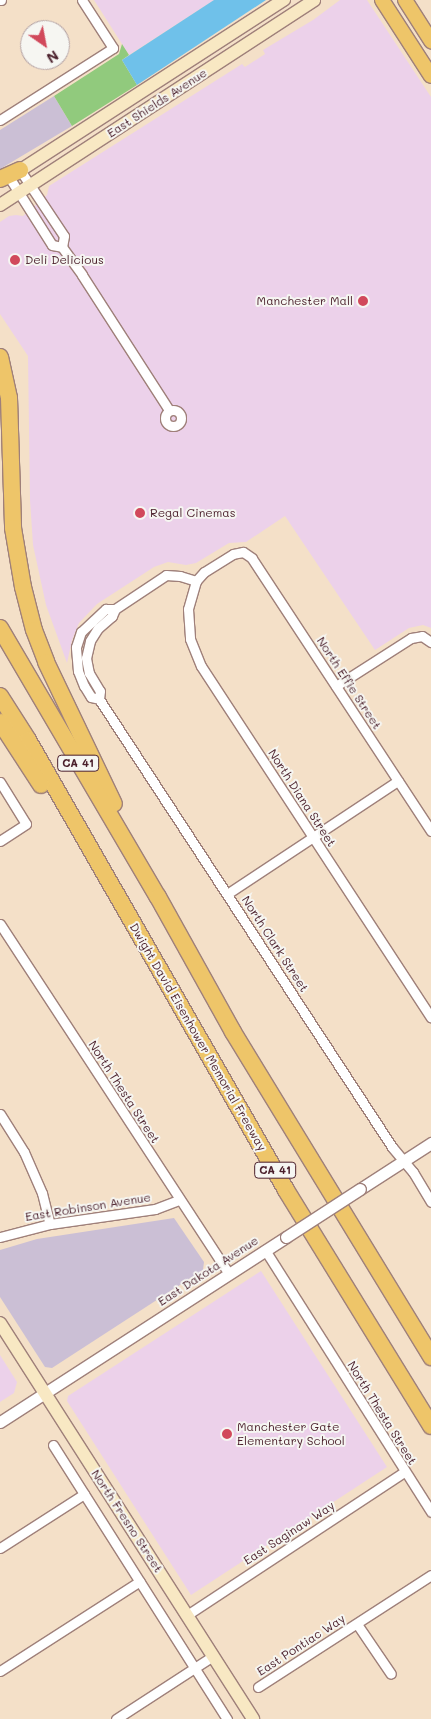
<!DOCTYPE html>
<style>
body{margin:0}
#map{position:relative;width:431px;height:1719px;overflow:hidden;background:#f4e0c8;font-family:Mali,sans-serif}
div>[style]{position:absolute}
.built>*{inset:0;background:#ecd1ea}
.industrial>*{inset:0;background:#cbbfd5}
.green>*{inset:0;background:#91ca7d}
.water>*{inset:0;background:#6fc1ea}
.roads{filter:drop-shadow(1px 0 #9f807a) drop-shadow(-1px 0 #9f807a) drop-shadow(0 1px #9f807a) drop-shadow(0 -1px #9f807a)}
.minor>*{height:9px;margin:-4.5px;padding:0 4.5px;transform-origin:4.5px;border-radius:4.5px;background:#fff}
.minor>.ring{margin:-4.5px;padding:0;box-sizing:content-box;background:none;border:9px solid #fff;border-radius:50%}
.tertiary>*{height:11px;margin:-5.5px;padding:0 5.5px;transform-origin:5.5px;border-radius:5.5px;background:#fff}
.secondary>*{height:12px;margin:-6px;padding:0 6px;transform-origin:6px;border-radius:6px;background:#f8e8c3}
.primary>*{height:14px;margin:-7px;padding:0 7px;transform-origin:7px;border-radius:7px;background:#eec569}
.motorway>*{height:16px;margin:-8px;padding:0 8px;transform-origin:8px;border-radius:8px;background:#eec569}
.bridges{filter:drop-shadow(1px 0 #9f807a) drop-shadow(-1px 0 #9f807a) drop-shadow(0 1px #9f807a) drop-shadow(0 -1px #9f807a)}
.tertiary-bridge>*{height:11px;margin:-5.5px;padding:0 5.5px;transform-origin:5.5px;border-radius:5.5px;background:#fff}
.dots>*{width:14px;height:14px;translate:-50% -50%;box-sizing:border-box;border:2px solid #f6f6f2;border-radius:50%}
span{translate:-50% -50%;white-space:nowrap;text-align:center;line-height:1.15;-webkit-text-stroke:4px #f6f6f2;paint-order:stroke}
.shield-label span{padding:1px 4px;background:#f6f6f2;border:1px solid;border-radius:4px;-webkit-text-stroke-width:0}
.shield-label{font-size:11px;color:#4a1f2b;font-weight:700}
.street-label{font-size:12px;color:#4a1f2b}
.poi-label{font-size:12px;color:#4a1f2b}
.left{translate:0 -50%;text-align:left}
.right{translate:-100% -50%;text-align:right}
.north{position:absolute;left:20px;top:20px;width:50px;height:50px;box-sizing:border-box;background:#f6f6f2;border:1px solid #b1a0a2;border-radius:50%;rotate:147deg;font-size:14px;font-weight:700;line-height:20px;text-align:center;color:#4a1f2b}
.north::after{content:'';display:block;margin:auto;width:18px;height:22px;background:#d1495b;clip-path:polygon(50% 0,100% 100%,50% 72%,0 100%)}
</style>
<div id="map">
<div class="built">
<div style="clip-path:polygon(94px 0,214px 0,129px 55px)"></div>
<div style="clip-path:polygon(340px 0,367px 0,431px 97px,431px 628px,423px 625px,409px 628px,375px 650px,285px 516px,246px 542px,229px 543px,196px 563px,186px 565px,168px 562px,154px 567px,97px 604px,79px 623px,72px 640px,67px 663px,46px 605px,33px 545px,30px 500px,28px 356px,0 314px,0 222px,9px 216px,16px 215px,23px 216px,47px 195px,49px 186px,242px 64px,245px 67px,265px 54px,263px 50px,313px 20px)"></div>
<div style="clip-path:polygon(261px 1271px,387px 1467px,191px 1595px,67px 1401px,68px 1396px)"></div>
<div style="clip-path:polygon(0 1355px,17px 1382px,14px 1393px,0 1402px)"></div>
</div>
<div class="industrial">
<div style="clip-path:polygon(54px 96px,72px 126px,0 169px,0 130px)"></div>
<div style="clip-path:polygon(174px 1218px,204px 1262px,203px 1270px,52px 1368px,45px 1367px,0 1297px,0 1250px,37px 1239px)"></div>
</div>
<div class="green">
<div style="clip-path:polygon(122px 44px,129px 55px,122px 60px,137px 85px,72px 126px,54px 96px,119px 54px)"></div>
</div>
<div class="water">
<div style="clip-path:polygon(214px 0,266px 0,137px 85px,122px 60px)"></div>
</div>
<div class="roads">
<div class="minor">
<div style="left:0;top:0;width:1px"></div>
<div style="left:0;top:120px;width:134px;rotate:-32.5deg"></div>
<div style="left:113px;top:48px;width:57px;rotate:-122.9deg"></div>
<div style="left:20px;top:170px;width:79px;rotate:56.3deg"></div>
<div style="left:64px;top:236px;width:11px;rotate:100deg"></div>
<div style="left:9px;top:177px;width:80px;rotate:57.7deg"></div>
<div style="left:52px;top:245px;width:10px;rotate:11deg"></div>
<div style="left:62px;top:247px;width:34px;rotate:54deg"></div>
<div style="left:82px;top:275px;width:161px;rotate:57.2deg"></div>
<div class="ring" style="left:165px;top:410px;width:7px;height:7px"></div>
<div style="left:106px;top:609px;width:9px"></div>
<div style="left:115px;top:609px;width:8px;rotate:113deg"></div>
<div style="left:112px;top:616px;width:18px;rotate:139deg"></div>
<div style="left:98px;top:628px;width:15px;rotate:122deg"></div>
<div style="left:90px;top:641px;width:17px;rotate:103deg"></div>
<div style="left:86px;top:658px;width:15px;rotate:79deg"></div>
<div style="left:89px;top:673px;width:21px;rotate:59deg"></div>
<div style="left:100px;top:691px;width:8px;rotate:97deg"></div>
<div style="left:99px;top:699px;width:8px;rotate:-166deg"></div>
<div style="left:91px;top:697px;width:13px;rotate:-122deg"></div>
<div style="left:84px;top:686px;width:16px;rotate:-112deg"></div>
<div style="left:78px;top:671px;width:24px;rotate:-95deg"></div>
<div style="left:76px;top:647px;width:16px;rotate:-72deg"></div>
<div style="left:81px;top:632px;width:34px;rotate:-43deg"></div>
<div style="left:115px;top:609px;width:61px;rotate:-33.7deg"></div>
<div style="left:166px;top:575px;width:14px;rotate:4deg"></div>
<div style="left:180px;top:576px;width:17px;rotate:17deg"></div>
<div style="left:336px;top:686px;width:89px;rotate:-32.6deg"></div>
<div style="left:411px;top:638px;width:11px;rotate:-10deg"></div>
<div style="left:422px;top:636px;width:11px;rotate:34deg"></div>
<div style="left:99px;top:699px;width:535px;rotate:56.81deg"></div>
<div style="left:392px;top:1147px;width:33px;rotate:50deg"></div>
<div style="left:413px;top:1172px;width:35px;rotate:59deg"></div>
<div style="left:0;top:782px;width:49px;rotate:58.2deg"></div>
<div style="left:26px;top:824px;width:31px;rotate:147deg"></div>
<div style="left:431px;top:831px;width:326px;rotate:-123.3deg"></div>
<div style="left:252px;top:558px;width:11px;rotate:-146deg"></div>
<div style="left:243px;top:552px;width:10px;rotate:169deg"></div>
<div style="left:233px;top:554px;width:34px;rotate:148deg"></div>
<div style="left:204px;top:572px;width:12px;rotate:132deg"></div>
<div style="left:196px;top:581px;width:29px;rotate:106deg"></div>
<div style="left:188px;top:609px;width:30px;rotate:86deg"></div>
<div style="left:190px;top:639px;width:29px;rotate:68deg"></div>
<div style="left:201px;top:666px;width:420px;rotate:56.8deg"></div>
<div style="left:227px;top:894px;width:205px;rotate:-33.5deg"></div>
<div style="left:0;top:924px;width:418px;rotate:56.8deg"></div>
<div style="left:0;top:1114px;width:45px;rotate:57.7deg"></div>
<div style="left:24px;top:1152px;width:45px;rotate:66.3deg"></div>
<div style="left:42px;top:1193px;width:32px;rotate:76deg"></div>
<div style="left:0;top:1237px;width:52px;rotate:-14.6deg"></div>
<div style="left:50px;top:1224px;width:106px;rotate:-8.1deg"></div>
<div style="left:155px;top:1209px;width:26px;rotate:-21deg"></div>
<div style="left:265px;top:1250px;width:310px;rotate:57.6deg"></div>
<div style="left:53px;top:1445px;width:325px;rotate:57.6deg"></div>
<div style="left:0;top:1548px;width:100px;rotate:-32.7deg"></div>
<div style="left:187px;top:1615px;width:260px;rotate:-33.4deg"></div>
<div style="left:357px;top:1624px;width:60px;rotate:55.8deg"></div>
<div style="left:0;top:1671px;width:166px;rotate:-32.7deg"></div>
<div style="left:258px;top:1687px;width:206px;rotate:-32.9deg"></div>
<div style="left:116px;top:1719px;width:116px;rotate:-33deg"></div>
</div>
<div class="tertiary">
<div style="left:360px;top:1189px;width:85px;rotate:-32.9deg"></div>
<div style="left:0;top:1422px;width:341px;rotate:-32.9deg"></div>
</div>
<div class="secondary">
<div style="left:13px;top:175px;width:323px;rotate:-32.9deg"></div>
<div style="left:0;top:205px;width:375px;rotate:-33.1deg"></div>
<div style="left:0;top:1323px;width:470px;rotate:57.4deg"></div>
</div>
<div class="primary">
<div style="left:382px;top:0;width:90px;rotate:57.2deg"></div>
<div style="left:405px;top:0;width:49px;rotate:57.6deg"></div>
</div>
<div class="motorway">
<div style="left:0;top:179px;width:22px;rotate:-24deg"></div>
<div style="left:0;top:357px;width:42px;rotate:77.6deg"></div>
<div style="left:9px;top:398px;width:130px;rotate:88.2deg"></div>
<div style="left:13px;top:528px;width:60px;rotate:80.4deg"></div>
<div style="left:23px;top:587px;width:44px;rotate:75.7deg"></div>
<div style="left:34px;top:630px;width:34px;rotate:69deg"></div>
<div style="left:46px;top:662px;width:157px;rotate:64.4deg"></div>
<div style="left:0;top:628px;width:312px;rotate:59.6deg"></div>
<div style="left:158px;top:897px;width:154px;rotate:60.9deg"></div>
<div style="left:233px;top:1032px;width:381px;rotate:58.6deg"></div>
<div style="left:0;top:696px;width:52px;rotate:57.5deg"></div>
<div style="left:28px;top:740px;width:519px;rotate:60.17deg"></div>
<div style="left:286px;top:1190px;width:277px;rotate:58.4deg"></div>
<div style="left:0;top:722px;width:75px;rotate:56.9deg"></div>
</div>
</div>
<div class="bridges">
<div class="tertiary-bridge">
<div style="left:286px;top:1237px;width:88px;rotate:-33deg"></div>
</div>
</div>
<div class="dots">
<div style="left:15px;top:260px;background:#d1495b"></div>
<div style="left:363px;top:301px;background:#d1495b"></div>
<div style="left:140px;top:513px;background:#d1495b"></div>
<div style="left:227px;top:1434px;background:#d1495b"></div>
</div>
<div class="shield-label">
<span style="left:78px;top:763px">CA 41</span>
<span style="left:275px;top:1170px">CA 41</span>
</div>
<div class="street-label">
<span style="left:157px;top:103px;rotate:-33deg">East Shields Avenue</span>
<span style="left:349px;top:683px;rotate:57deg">North Effie Street</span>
<span style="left:302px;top:798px;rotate:57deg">North Diana Street</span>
<span style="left:275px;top:944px;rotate:57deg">North Clark Street</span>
<span style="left:198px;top:1037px;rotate:60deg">Dwight David Eisenhower Memorial Freeway</span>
<span style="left:124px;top:1092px;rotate:57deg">North Thesta Street</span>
<span style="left:88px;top:1207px;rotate:-9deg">East Robinson Avenue</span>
<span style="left:208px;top:1271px;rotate:-33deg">East Dakota Avenue</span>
<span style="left:382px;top:1413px;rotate:58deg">North Thesta Street</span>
<span style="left:127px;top:1521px;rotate:57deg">North Fresno Street</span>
<span style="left:289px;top:1533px;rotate:-33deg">East Saginaw Way</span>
<span style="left:301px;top:1645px;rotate:-33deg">East Pontiac Way</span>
</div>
<div class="poi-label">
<span class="left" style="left:25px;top:260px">Deli Delicious</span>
<span class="right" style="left:353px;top:301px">Manchester Mall</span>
<span class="left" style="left:150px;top:513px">Regal Cinemas</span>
<span class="left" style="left:237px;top:1434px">Manchester Gate<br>Elementary School</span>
</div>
<div class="north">N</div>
</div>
